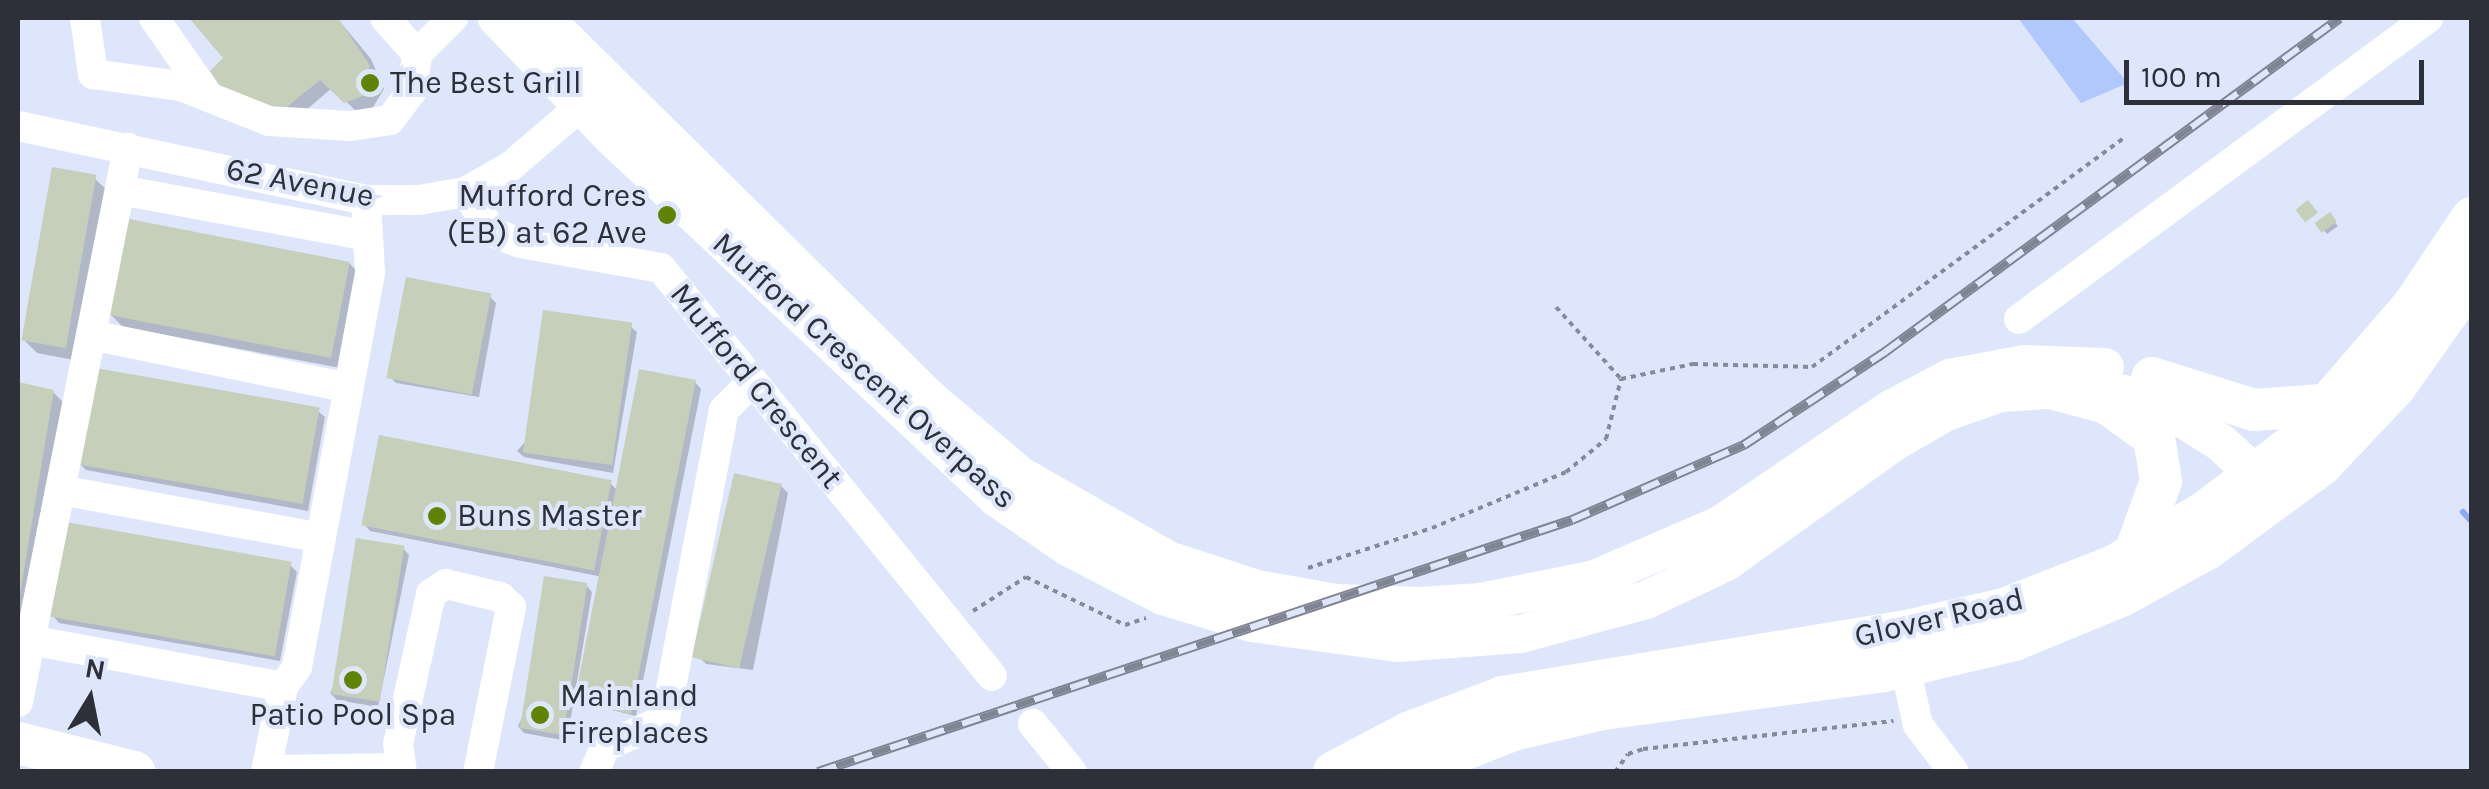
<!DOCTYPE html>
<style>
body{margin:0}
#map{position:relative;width:2489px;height:789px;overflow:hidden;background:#dde6fb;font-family:Karla,sans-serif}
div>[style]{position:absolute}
.green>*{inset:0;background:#b1c8fd}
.shadow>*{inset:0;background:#0003}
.stream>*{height:6px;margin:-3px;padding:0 3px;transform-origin:3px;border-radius:3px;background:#8aa9f6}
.building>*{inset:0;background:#c6cfba;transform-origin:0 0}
.path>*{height:4px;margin-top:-2px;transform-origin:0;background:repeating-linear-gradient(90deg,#848a99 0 5px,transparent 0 10px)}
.minor>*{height:30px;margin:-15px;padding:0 15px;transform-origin:15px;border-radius:15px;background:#fff}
.major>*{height:38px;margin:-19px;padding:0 19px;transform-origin:19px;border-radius:19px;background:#fff}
.highway>*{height:42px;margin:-21px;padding:0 21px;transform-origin:21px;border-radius:21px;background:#fff}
.rail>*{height:10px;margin-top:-5px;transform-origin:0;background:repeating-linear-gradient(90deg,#dde6fb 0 19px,#7f8593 0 38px);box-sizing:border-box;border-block:2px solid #7f8593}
.dots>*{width:28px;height:28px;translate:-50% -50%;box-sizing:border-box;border:5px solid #dde6fb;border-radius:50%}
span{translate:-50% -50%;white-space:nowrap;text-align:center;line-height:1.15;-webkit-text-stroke:8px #dde6fb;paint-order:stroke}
.poi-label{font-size:32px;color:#2d3038}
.left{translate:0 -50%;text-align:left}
.right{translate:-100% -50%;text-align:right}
.street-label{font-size:32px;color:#2d3038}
.frame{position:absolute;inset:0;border:20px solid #2d3038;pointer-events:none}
.north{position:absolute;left:40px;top:649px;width:100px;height:100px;-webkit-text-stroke:8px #dde6fb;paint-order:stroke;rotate:10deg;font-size:28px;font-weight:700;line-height:40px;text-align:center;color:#2d3038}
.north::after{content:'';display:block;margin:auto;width:35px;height:45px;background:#2d3038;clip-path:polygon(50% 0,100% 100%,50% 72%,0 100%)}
.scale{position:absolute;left:2124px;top:60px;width:300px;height:45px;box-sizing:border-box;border:5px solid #2d3038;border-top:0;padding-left:12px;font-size:30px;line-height:35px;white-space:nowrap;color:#2d3038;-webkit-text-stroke:8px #dde6fb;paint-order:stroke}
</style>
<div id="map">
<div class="green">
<div style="clip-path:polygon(2018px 18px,2072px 18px,2128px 83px,2081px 103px)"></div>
</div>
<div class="shadow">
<div style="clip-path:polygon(193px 18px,337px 18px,371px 59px,384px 89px,370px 112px,357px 112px,332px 88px,298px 117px,243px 110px,226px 59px)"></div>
<div style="clip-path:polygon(94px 178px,108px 191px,79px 361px,37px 353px,23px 339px)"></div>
<div style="clip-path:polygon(2329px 216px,2338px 226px,2327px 234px,2318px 224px)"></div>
<div style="clip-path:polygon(349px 263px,363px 277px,346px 369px,123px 327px,109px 313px)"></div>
<div style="clip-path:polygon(489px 296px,496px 303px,479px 397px,396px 383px,390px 377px)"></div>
<div style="clip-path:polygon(630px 326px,637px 332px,613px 473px,524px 457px,517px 451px)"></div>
<div style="clip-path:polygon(695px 382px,701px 389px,636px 716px,579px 702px,603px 577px,370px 531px,364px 524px,611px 484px,619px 492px)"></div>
<div style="clip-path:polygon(18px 384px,53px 392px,67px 406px,30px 626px,18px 623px)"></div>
<div style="clip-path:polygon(318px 411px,325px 417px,308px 511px,86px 470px,80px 464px)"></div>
<div style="clip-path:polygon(781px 486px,788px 493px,753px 670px,706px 664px,699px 657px)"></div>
<div style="clip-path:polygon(403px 548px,409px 555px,378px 707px,337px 700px,330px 693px)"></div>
<div style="clip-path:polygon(290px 565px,297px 572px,280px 661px,59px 623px,53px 616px)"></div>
<div style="clip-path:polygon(586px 585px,592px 592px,567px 741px,524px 733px,518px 726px)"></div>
</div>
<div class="stream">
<div style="left:2463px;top:512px;width:13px;rotate:48deg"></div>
</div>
<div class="building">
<div style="clip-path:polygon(189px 18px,338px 18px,369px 64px,371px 93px,344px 103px,320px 80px,287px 107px,230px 101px,210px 71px,223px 58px)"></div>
<div style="left:52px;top:167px;width:45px;height:176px;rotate:10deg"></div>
<div style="left:2308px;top:200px;width:16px;height:16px;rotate:52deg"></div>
<div style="left:2330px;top:212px;width:12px;height:19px;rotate:55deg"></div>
<div style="left:124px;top:218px;width:230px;height:98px;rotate:11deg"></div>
<div style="left:406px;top:277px;width:87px;height:103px;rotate:11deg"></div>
<div style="left:543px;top:310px;width:90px;height:144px;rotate:8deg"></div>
<div style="left:96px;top:368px;width:227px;height:98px;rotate:10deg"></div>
<div style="left:639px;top:369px;width:58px;height:340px;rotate:11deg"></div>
<div style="clip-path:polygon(18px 382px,54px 390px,20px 594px,18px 594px)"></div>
<div style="left:379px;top:435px;width:237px;height:92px;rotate:11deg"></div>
<div style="left:734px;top:473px;width:49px;height:189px;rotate:13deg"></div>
<div style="left:66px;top:522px;width:229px;height:96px;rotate:10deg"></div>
<div style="left:356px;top:538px;width:49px;height:158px;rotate:9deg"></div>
<div style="left:544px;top:576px;width:44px;height:154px;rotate:9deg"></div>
</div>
<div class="path">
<div style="left:1556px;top:307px;width:97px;rotate:47.9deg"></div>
<div style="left:1621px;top:379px;width:74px;rotate:-11.8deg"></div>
<div style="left:1693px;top:364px;width:119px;rotate:1.4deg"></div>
<div style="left:1812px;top:367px;width:388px;rotate:-36.3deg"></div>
<div style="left:1308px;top:568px;width:130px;rotate:-17.9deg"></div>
<div style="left:1432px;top:528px;width:145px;rotate:-22.7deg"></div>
<div style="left:1566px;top:472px;width:52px;rotate:-39.5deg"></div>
<div style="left:1606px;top:439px;width:62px;rotate:-76deg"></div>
<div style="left:973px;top:611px;width:63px;rotate:-32.7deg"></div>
<div style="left:1026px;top:577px;width:110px;rotate:25.9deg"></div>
<div style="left:1125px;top:625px;width:22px;rotate:-18deg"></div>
<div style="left:1615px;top:772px;width:22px;rotate:-54deg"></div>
<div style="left:1628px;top:754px;width:16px;rotate:-18deg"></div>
<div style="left:1643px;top:749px;width:252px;rotate:-6.4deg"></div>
</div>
<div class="minor">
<div style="left:85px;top:18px;width:57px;rotate:81.9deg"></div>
<div style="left:93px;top:74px;width:89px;rotate:7.8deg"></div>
<div style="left:181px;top:86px;width:95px;rotate:21.7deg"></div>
<div style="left:269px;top:121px;width:81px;rotate:3.5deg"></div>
<div style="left:350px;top:126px;width:40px;rotate:-8.5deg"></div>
<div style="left:390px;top:120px;width:36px;rotate:-53deg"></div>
<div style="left:412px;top:91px;width:37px;rotate:-82deg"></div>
<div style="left:417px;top:54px;width:48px;rotate:-131.6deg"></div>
<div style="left:154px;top:18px;width:96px;rotate:55.2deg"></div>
<div style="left:417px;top:54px;width:51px;rotate:-45deg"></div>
<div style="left:18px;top:126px;width:356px;rotate:12deg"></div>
<div style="left:366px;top:200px;width:53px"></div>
<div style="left:419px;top:200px;width:47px;rotate:-9.9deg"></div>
<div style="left:465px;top:192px;width:53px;rotate:-29.5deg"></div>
<div style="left:511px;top:166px;width:113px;rotate:-40.7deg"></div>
<div style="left:120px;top:190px;width:251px;rotate:10.5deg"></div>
<div style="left:465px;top:192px;width:50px;rotate:54.7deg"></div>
<div style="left:494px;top:233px;width:28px;rotate:21deg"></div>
<div style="left:520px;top:243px;width:143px;rotate:10.1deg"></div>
<div style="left:661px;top:268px;width:525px;rotate:50.95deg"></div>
<div style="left:2019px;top:319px;width:508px;rotate:-36.35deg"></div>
<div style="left:91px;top:335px;width:263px;rotate:11.6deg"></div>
<div style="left:60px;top:490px;width:265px;rotate:10.4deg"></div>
<div style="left:30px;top:640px;width:257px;rotate:10.5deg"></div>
<div style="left:1905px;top:666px;width:60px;rotate:77.6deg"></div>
<div style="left:1918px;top:725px;width:59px;rotate:52.5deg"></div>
<div style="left:18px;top:702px;width:565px;rotate:-78.77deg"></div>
<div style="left:1033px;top:724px;width:62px;rotate:50.9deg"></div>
<div style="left:267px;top:770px;width:134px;rotate:-0.9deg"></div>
<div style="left:266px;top:772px;width:87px;rotate:-78.7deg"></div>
<div style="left:283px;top:687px;width:24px;rotate:-55deg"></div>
<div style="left:297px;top:667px;width:402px;rotate:-79.5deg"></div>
<div style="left:370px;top:272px;width:72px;rotate:-93.2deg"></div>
<div style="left:402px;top:772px;width:28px;rotate:-98deg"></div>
<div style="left:398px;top:744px;width:154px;rotate:-77.6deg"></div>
<div style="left:431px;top:594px;width:18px;rotate:-34deg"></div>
<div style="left:446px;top:584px;width:56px;rotate:13.5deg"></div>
<div style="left:500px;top:597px;width:15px;rotate:42deg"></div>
<div style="left:511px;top:607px;width:168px;rotate:101.3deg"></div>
<div style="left:594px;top:772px;width:27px;rotate:-66deg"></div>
<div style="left:605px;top:747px;width:66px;rotate:-25deg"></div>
<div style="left:665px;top:719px;width:315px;rotate:-79.2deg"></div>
<div style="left:724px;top:410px;width:40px;rotate:-45deg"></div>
</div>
<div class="major">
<div style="left:497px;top:18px;width:168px;rotate:46deg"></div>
<div style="left:614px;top:139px;width:525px;rotate:43.15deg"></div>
<div style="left:997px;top:498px;width:86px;rotate:34.6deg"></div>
<div style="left:1068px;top:547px;width:107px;rotate:27.3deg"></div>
<div style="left:1163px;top:596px;width:93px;rotate:16.9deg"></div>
<div style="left:1252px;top:623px;width:147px;rotate:7.8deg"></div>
<div style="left:1398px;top:643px;width:123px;rotate:-4.2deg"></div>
<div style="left:1521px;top:634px;width:130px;rotate:-15.2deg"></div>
<div style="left:1646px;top:600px;width:89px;rotate:-25.4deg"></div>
<div style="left:1726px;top:562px;width:206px;rotate:-35.5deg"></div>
<div style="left:1894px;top:442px;width:60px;rotate:-30deg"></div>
<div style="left:1946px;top:412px;width:58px;rotate:-19.1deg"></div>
<div style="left:2001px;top:393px;width:94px;rotate:-3.7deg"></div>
<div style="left:2095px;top:387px;width:63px;rotate:13.8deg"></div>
<div style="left:2156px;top:402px;width:77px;rotate:32.2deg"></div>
<div style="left:2221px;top:443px;width:75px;rotate:41.8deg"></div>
<div style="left:544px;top:18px;width:544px;rotate:44.63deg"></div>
<div style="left:931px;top:400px;width:118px;rotate:40.2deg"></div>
<div style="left:1021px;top:476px;width:169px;rotate:29.7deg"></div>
<div style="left:1168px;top:560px;width:94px;rotate:18deg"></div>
<div style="left:1257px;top:589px;width:80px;rotate:10deg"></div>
<div style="left:1336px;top:603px;width:84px;rotate:2deg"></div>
<div style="left:1420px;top:606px;width:61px;rotate:-3.8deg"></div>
<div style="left:1481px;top:602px;width:116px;rotate:-11.4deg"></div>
<div style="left:1595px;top:579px;width:136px;rotate:-23.4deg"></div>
<div style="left:1720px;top:525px;width:207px;rotate:-34.2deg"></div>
<div style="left:1891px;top:409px;width:67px;rotate:-27.7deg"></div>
<div style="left:1950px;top:378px;width:76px;rotate:-10.6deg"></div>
<div style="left:2025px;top:364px;width:80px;rotate:2.1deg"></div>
</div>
<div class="highway">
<div style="left:2152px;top:378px;width:107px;rotate:17.4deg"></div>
<div style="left:2254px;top:410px;width:79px;rotate:-4.3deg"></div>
<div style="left:2054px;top:389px;width:55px;rotate:14.8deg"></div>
<div style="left:2107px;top:403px;width:58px;rotate:35.9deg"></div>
<div style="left:2154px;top:437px;width:45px;rotate:81deg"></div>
<div style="left:2161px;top:481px;width:77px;rotate:109.9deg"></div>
<div style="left:18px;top:743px;width:120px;rotate:14deg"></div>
<div style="left:1334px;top:772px;width:84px;rotate:-27.8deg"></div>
<div style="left:1408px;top:733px;width:102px;rotate:-20.8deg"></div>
<div style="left:1503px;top:697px;width:404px;rotate:-9.3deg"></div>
<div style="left:1902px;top:632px;width:105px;rotate:-12.7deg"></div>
<div style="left:2004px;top:609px;width:120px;rotate:-21.4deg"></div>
<div style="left:2116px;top:565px;width:104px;rotate:-30.8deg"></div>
<div style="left:2205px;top:512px;width:109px;rotate:-37.2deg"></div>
<div style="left:2292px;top:446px;width:185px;rotate:-49.2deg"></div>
<div style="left:2413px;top:306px;width:106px;rotate:-56.2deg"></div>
<div style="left:1407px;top:772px;width:114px;rotate:-21.6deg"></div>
<div style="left:1513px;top:730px;width:92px;rotate:-13.1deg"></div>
<div style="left:1603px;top:709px;width:283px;rotate:-7.7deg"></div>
<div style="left:1883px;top:671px;width:135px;rotate:-13.3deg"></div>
<div style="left:2014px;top:640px;width:116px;rotate:-22.4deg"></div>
<div style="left:2121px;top:596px;width:98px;rotate:-28.7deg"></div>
<div style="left:2207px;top:549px;width:142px;rotate:-36.4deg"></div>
<div style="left:2321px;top:465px;width:108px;rotate:-46.5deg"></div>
<div style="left:2395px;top:387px;width:133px;rotate:-54.8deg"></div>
</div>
<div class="rail">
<div style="left:818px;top:772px;width:795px;rotate:-18.48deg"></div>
<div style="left:1572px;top:520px;width:188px;rotate:-23.6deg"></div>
<div style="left:1744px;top:445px;width:169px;rotate:-33.4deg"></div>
<div style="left:1885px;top:352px;width:564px;rotate:-36.28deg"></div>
</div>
<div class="dots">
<div style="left:370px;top:83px;background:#618400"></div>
<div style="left:667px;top:215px;background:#618400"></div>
<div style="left:437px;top:516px;background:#618400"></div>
<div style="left:353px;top:680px;background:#618400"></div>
<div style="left:540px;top:715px;background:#618400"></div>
</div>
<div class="poi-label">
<span class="left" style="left:390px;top:83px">The Best Grill</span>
<span class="right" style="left:647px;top:215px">Mufford Cres<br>(EB) at 62 Ave</span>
<span class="left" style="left:457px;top:516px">Buns Master</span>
<span class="left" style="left:560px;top:715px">Mainland<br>Fireplaces</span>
<span style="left:353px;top:715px">Patio Pool Spa</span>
</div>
<div class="street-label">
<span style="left:300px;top:183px;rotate:11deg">62 Avenue</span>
<span style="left:864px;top:371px;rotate:42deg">Mufford Crescent Overpass</span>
<span style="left:756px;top:386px;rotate:51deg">Mufford Crescent</span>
<span style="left:1939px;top:618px;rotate:-13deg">Glover Road</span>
</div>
<div class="frame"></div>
<div class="north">N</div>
<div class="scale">100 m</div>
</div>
